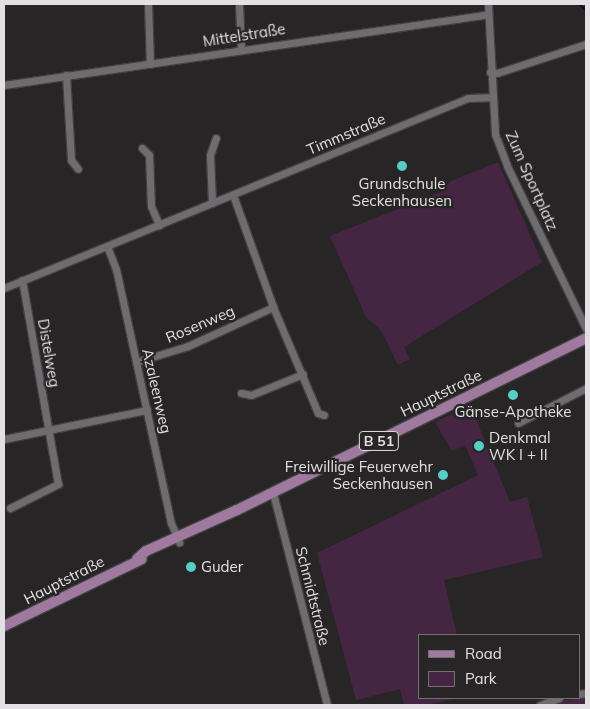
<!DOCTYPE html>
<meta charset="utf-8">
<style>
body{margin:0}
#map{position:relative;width:590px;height:709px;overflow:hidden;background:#282527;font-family:Mulish,sans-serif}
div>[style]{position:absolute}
.green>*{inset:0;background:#442643}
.stream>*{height:2px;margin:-1px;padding:0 1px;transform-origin:1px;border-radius:1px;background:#1f011f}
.roads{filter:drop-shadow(1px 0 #424042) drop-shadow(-1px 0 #424042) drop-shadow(0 1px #424042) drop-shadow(0 -1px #424042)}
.minor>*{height:7px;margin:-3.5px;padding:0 3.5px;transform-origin:3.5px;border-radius:3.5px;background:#6f6c6f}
.primary>*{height:10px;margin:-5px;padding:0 5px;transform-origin:5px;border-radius:5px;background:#a0799e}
.dots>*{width:14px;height:14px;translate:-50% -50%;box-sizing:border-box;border:2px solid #282527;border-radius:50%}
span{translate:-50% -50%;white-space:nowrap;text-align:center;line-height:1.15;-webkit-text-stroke:4.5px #282527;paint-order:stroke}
.shield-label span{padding:1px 4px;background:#282527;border:1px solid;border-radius:4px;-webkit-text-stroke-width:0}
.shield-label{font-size:14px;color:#e2e0e2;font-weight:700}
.street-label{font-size:15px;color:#e2e0e2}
.poi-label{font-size:15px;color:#e2e0e2}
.left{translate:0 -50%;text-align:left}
.right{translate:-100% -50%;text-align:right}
.frame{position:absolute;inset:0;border:5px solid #e2e0e2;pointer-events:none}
.legend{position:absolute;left:418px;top:634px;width:162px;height:65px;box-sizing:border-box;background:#282527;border:1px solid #727072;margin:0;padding:6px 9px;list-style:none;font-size:15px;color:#e2e0e2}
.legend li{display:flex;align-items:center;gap:10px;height:25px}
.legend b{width:25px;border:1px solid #727072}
</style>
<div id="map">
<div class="green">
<div style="clip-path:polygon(498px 162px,542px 262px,404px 347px,410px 359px,398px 365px,381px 330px,366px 317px,330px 236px,443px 191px,441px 185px)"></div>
<div style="clip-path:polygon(470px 405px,510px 502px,527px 497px,543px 557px,444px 580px,457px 635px,419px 635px,419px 698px,456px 698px,427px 705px,404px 705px,400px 689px,356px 700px,317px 553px,478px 475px,465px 445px,452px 451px,435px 422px)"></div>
<div style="clip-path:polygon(586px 697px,586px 705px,556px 705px,555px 702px)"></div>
</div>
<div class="stream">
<div style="left:579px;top:4px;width:9px;rotate:41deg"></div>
</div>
<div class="roads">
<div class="minor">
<div style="left:148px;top:4px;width:60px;rotate:88.1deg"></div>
<div style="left:239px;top:4px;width:45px;rotate:87.5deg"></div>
<div style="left:488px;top:4px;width:130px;rotate:86.9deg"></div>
<div style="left:495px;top:134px;width:34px;rotate:69deg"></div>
<div style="left:507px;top:166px;width:181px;rotate:64.1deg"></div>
<div style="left:490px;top:72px;width:7px;rotate:8deg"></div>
<div style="left:497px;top:73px;width:94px;rotate:-18deg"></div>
<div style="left:66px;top:75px;width:85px;rotate:86.6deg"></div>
<div style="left:71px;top:160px;width:11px;rotate:52deg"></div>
<div style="left:4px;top:85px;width:489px;rotate:-8.3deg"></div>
<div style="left:142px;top:148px;width:10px;rotate:45deg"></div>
<div style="left:149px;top:155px;width:51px;rotate:87.8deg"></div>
<div style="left:151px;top:206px;width:21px;rotate:67deg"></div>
<div style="left:233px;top:195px;width:119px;rotate:70.3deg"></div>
<div style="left:273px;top:307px;width:115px;rotate:67deg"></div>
<div style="left:318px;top:413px;width:6px;rotate:18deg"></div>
<div style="left:212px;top:203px;width:48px;rotate:-92.4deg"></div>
<div style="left:210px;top:155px;width:18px;rotate:-71deg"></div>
<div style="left:107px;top:246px;width:25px;rotate:69deg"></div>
<div style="left:116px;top:269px;width:260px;rotate:77.8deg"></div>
<div style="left:171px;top:523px;width:21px;rotate:67deg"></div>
<div style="left:4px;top:288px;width:501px;rotate:-22.27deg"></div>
<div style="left:468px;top:98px;width:23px;rotate:-2deg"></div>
<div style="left:136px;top:362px;width:54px;rotate:-17.1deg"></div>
<div style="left:188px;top:346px;width:94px;rotate:-24.6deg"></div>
<div style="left:241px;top:393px;width:10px;rotate:11deg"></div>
<div style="left:251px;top:395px;width:56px;rotate:-22deg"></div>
<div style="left:518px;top:423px;width:76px;rotate:-27.2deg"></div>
<div style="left:4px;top:439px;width:146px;rotate:-11.5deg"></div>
<div style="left:273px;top:493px;width:219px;rotate:75.7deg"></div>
<div style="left:10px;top:508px;width:54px;rotate:-26.6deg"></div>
<div style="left:58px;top:484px;width:207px;rotate:-100deg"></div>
<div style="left:579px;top:694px;width:7px;rotate:-8deg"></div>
<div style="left:540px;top:705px;width:20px;rotate:-20deg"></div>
</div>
<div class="primary">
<div style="left:137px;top:559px;width:12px;rotate:-42deg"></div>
<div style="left:146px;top:551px;width:100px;rotate:-24.3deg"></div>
<div style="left:237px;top:510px;width:389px;rotate:-26.2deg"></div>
<div style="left:4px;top:626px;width:153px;rotate:-25.9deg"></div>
</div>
</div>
<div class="dots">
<div style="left:402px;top:166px;background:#56cec3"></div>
<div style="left:513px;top:395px;background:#56cec3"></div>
<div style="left:479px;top:446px;background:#56cec3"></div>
<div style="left:443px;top:475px;background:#56cec3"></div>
<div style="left:191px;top:567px;background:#56cec3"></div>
</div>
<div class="shield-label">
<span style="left:379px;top:441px">B 51</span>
</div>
<div class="street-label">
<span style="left:244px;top:35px;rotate:-9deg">Mittelstraße</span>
<span style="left:346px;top:134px;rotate:-23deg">Timmstraße</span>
<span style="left:532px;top:181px;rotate:66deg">Zum Sportplatz</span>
<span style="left:200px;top:324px;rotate:-23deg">Rosenweg</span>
<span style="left:49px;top:353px;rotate:80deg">Distelweg</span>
<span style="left:157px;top:391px;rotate:77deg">Azaleenweg</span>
<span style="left:441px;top:393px;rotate:-26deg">Hauptstraße</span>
<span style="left:64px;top:580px;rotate:-27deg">Hauptstraße</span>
<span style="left:313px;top:596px;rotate:76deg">Schmidtstraße</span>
</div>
<div class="poi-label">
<span style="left:402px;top:192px">Grundschule<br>Seckenhausen</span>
<span style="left:513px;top:412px">Gänse-Apotheke</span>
<span class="left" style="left:489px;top:446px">Denkmal<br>WK I + II</span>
<span class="right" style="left:433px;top:475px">Freiwillige Feuerwehr<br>Seckenhausen</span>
<span class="left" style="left:201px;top:567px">Guder</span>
</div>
<div class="frame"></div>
<ul class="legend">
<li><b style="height:6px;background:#a0799e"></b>Road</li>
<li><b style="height:14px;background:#442643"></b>Park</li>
</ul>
</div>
